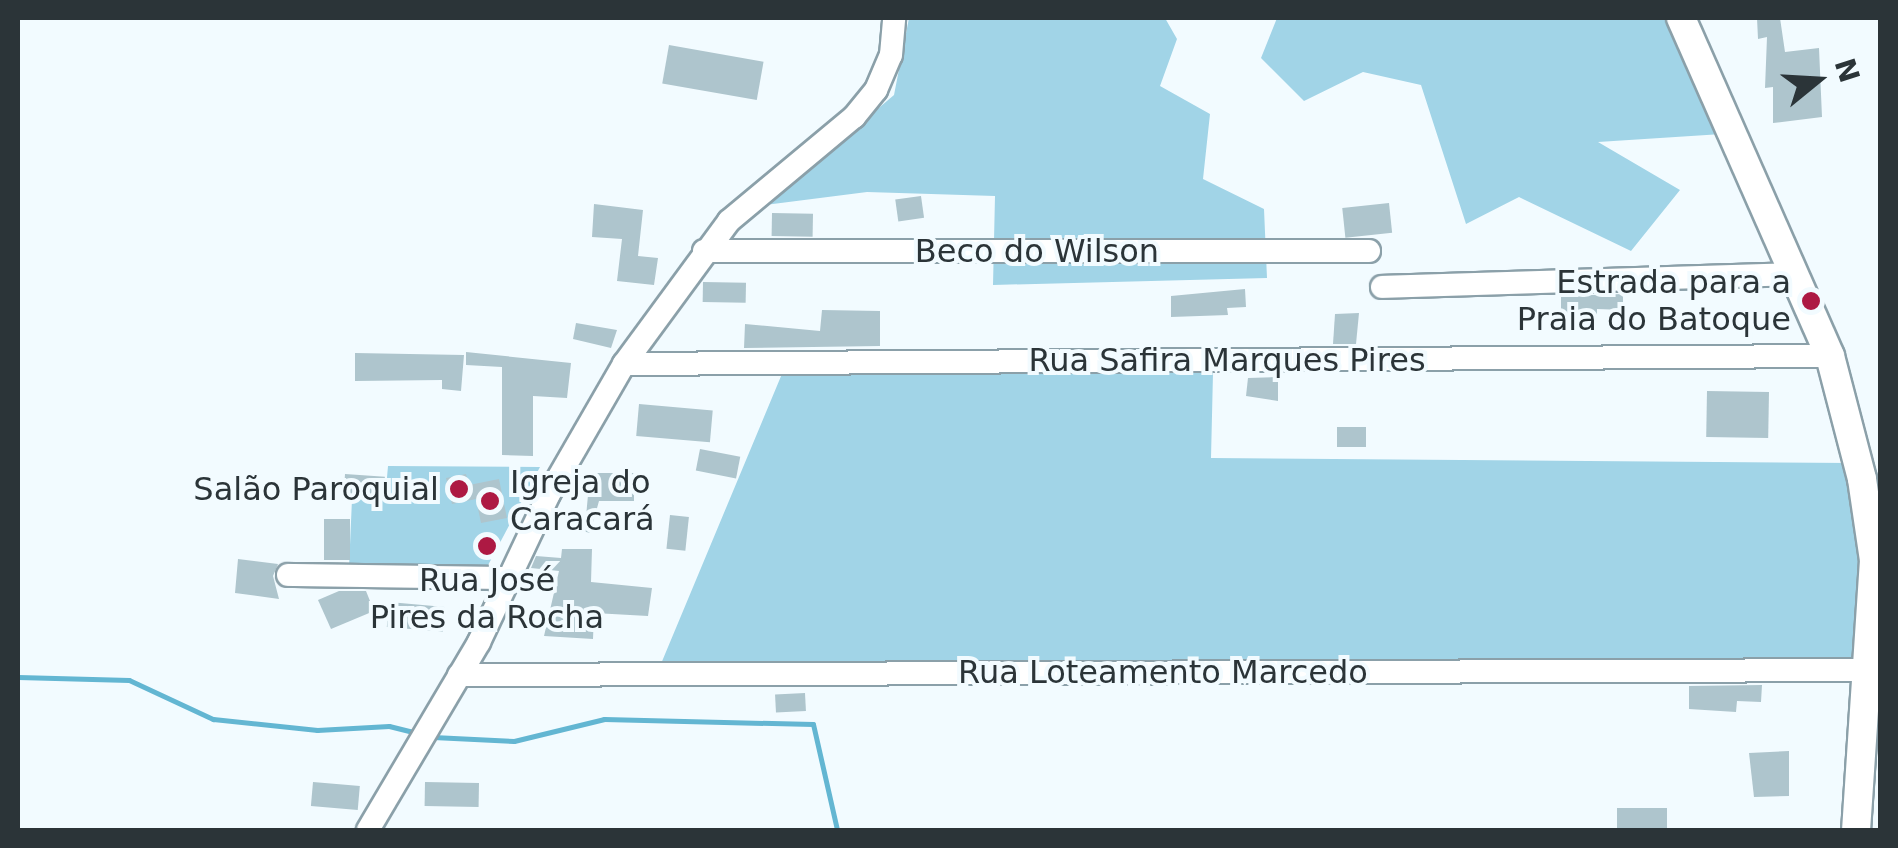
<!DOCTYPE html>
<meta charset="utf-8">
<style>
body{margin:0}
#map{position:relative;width:1898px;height:848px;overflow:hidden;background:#f2fbff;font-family:"DejaVu Sans",sans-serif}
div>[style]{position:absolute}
.green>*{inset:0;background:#a1d4e7}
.stream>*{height:5px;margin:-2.5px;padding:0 2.5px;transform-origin:2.5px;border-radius:2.5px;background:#63b6d2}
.building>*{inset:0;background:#aec5cd;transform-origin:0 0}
.roads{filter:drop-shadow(2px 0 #8ba0a9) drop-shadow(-2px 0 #8ba0a9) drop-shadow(0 2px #8ba0a9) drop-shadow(0 -2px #8ba0a9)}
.minor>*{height:22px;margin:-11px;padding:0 11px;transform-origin:11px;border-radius:11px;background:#fff}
.major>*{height:28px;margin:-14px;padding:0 14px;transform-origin:14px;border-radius:14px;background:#fff}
.dots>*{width:28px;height:28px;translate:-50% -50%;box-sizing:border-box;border:5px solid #f2fbff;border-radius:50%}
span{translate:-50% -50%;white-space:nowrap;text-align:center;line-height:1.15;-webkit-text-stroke:8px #f2fbff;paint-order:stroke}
.street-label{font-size:32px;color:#2b3438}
.poi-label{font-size:32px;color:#2b3438}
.right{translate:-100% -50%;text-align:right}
.left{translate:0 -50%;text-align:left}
.frame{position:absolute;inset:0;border:20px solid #2b3438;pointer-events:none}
.north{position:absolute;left:1768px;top:30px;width:100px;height:100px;-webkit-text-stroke:8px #f2fbff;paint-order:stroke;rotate:72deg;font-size:28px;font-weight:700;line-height:40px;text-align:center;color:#2b3438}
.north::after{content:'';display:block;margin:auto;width:35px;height:45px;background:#2b3438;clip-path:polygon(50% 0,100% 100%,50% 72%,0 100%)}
</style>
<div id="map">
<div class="green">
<div style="clip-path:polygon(909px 18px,1165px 18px,1177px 39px,1160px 86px,1210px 114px,1203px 179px,1264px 209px,1267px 278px,993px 285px,995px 196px,867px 192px,765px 205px,894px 95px)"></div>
<div style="clip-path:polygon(1277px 18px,1670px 18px,1722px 134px,1598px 142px,1680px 190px,1631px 251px,1519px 197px,1466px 224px,1421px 85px,1363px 72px,1304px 101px,1261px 58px)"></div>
<div style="clip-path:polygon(784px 369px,1213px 373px,1211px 458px,1850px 463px,1862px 556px,1854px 666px,658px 671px)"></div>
<div style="clip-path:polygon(388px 466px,540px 467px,486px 569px,349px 568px,352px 499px,385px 500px)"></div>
</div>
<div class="stream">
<div style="left:18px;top:677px;width:111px;rotate:1.5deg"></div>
<div style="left:129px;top:680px;width:93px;rotate:24.9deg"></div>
<div style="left:213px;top:719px;width:105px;rotate:6deg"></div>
<div style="left:317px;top:730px;width:72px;rotate:-3.2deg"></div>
<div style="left:389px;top:726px;width:29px;rotate:14deg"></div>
<div style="left:433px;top:737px;width:81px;rotate:2.8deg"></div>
<div style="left:514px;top:741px;width:93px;rotate:-13.7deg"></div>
<div style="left:604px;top:719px;width:209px;rotate:1.4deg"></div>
<div style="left:813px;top:724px;width:109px;rotate:77.2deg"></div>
</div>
<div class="building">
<div style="clip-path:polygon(1757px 18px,1780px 18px,1785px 52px,1819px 48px,1822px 117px,1773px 123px,1773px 87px,1765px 88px,1767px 37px,1758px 39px)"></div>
<div style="left:669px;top:45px;width:96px;height:39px;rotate:10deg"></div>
<div style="left:921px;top:196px;width:22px;height:26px;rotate:82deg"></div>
<div style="left:1389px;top:203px;width:30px;height:47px;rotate:84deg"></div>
<div style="clip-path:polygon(594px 204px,643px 210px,638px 256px,658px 258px,654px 285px,617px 281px,622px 239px,592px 237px)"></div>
<div style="left:772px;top:213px;width:41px;height:23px;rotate:1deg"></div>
<div style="left:703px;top:282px;width:43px;height:20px;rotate:1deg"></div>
<div style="clip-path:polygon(1245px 289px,1246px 307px,1227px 308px,1228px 315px,1171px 317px,1171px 296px)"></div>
<div style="clip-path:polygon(1623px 294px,1623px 310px,1597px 309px,1597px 329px,1561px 330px,1561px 296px)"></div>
<div style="clip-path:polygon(822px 310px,880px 311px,880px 346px,744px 348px,745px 324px,820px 331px)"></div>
<div style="clip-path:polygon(1359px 313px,1356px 344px,1333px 344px,1335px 314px)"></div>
<div style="clip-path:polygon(576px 323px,617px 330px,611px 348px,573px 339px)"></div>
<div style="clip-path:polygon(466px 352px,571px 363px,567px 398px,533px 396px,533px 456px,502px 455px,502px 367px,466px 365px)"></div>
<div style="clip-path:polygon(355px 353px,464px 355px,461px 391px,442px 389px,442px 380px,355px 381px)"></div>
<div style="clip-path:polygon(1278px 377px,1278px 401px,1246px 396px,1248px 378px)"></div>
<div style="left:1707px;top:391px;width:62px;height:46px;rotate:1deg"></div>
<div style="left:639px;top:404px;width:74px;height:32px;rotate:5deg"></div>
<div style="left:1337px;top:427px;width:29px;height:20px"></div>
<div style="left:700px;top:449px;width:41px;height:22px;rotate:11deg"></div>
<div style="clip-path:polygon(590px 473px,634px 473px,634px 501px,599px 501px,590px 533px,564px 526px,569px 512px,586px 517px)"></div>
<div style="left:345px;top:474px;width:40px;height:22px;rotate:4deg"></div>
<div style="clip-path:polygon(466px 474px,469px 485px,499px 479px,507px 518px,481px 523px,476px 499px,452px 504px,446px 478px)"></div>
<div style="left:670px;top:515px;width:19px;height:34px;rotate:6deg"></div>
<div style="left:324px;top:519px;width:26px;height:41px"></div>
<div style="clip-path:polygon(562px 549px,592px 549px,591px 582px,652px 588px,648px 616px,594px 613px,593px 639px,544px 636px,559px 571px,531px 568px,536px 556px,561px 558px)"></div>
<div style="clip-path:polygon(238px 559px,278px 564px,273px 576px,279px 599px,235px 593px)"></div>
<div style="clip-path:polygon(339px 591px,366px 591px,374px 611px,331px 629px,318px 600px)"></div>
<div style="left:389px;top:602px;width:56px;height:25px;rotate:5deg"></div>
<div style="clip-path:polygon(1762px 685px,1761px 702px,1737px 701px,1736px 712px,1689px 709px,1689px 686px)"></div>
<div style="left:805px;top:693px;width:18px;height:30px;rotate:87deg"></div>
<div style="clip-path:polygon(1789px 751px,1789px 796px,1754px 797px,1749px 753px)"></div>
<div style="left:313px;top:782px;width:47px;height:24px;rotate:5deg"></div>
<div style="left:425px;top:782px;width:54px;height:24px;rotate:1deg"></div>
<div style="left:1617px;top:808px;width:50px;height:22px"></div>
</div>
<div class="roads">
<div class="minor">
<div style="left:704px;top:251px;width:665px"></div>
<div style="left:1382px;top:287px;width:412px;rotate:-1.8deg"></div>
<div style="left:624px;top:364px;width:1206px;rotate:-0.38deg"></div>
<div style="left:288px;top:575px;width:220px;rotate:0.8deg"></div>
<div style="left:459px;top:675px;width:1409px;rotate:-0.2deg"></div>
<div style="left:368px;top:830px;width:218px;rotate:-59.4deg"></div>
<div style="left:479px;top:642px;width:164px;rotate:-64.7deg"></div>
<div style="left:549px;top:494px;width:150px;rotate:-60deg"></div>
<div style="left:624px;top:364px;width:177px;rotate:-53.7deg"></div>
<div style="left:729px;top:221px;width:163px;rotate:-39.8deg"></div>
<div style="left:854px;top:117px;width:35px;rotate:-51deg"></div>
<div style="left:876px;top:90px;width:38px;rotate:-67deg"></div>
<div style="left:891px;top:55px;width:37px;rotate:-85deg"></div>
</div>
<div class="major">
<div style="left:1681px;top:18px;width:369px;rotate:66.2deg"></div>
<div style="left:1830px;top:356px;width:127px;rotate:75.4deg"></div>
<div style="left:1862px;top:479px;width:82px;rotate:81.6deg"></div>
<div style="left:1874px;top:560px;width:271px;rotate:93.8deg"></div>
</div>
</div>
<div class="dots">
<div style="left:1811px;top:301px;background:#ad1943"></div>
<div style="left:459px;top:489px;background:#ad1943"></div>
<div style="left:490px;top:501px;background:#ad1943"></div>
<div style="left:487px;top:546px;background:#ad1943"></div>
</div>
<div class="street-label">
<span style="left:1037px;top:251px">Beco do Wilson</span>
<span style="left:1227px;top:360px">Rua Safira Marques Pires</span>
<span style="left:1163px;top:672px">Rua Loteamento Marcedo</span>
</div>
<div class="poi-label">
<span class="right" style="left:1791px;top:301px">Estrada para a<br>Praia do Batoque</span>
<span class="left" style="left:510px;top:501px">Igreja do<br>Caracará</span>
<span class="right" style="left:439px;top:489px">Salão Paroquial</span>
<span style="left:487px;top:599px">Rua José<br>Pires da Rocha</span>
</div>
<div class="frame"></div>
<div class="north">N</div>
</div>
